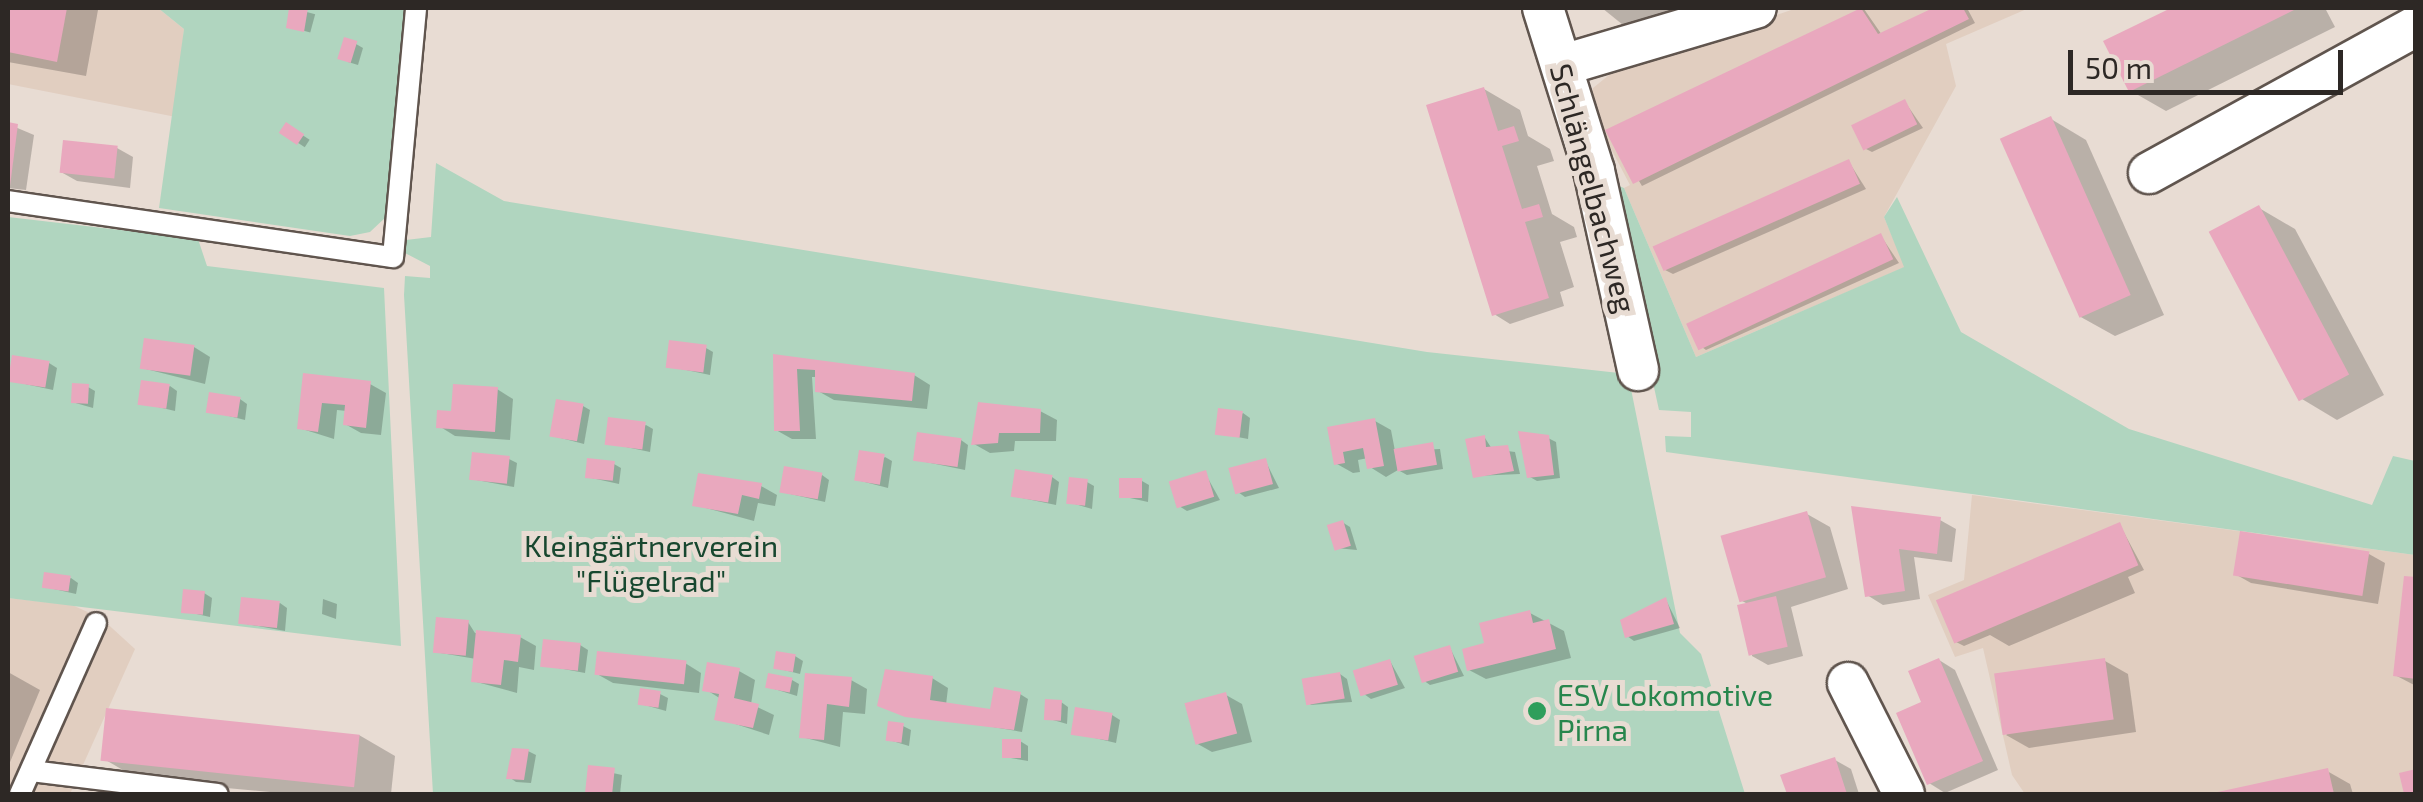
<!DOCTYPE html>
<meta charset="utf-8">
<style>
body{margin:0}
#map{position:relative;width:2423px;height:802px;overflow:hidden;background:#e8dcd3;font-family:"Exo 2",sans-serif}
div>[style]{position:absolute}
.built>*{inset:0;background:#e1cec0}
.green>*{inset:0;background:#b0d5bf}
.shadow>*{inset:0;background:#0003;transform-origin:0 0}
.building>*{inset:0;background:#e9a8be;transform-origin:0 0}
.roads{filter:drop-shadow(2px 0 #60554e) drop-shadow(-2px 0 #60554e) drop-shadow(0 2px #60554e) drop-shadow(0 -2px #60554e)}
.lane>*{height:20px;margin:-10px;padding:0 10px;transform-origin:10px;border-radius:10px;background:#fff}
.street>*{height:40px;margin:-20px;padding:0 20px;transform-origin:20px;border-radius:20px;background:#fff}
.dots>*{width:28px;height:28px;translate:-50% -50%;box-sizing:border-box;border:5px solid #e8dcd3;border-radius:50%}
span{translate:-50% -50%;white-space:nowrap;text-align:center;line-height:1.15;-webkit-text-stroke:10px #e8dcd3;paint-order:stroke}
.street-label{font-size:30px;color:#2d2825}
.park-label{font-size:30px;color:#17472f}
.leisure-label{font-size:30px;color:#27864d}
.left{translate:0 -50%;text-align:left}
.frame{position:absolute;inset:0;border:10px solid #2d2825;pointer-events:none}
.scale{position:absolute;left:2068px;top:50px;width:275px;height:45px;box-sizing:border-box;border:5px solid #2d2825;border-top:0;padding-left:12px;font-size:30px;line-height:35px;white-space:nowrap;color:#2d2825;-webkit-text-stroke:8px #e8dcd3;paint-order:stroke}
</style>
<div id="map">
<div class="built">
<div style="clip-path:polygon(8px 8px,158px 8px,184px 29px,176px 117px,8px 84px)"></div>
<div style="clip-path:polygon(1797px 8px,2029px 8px,1946px 44px,1956px 86px,1884px 217px,1905px 267px,1696px 357px,1624px 188px,1630px 185px,1589px 107px,1593px 88px,1614px 71px)"></div>
<div style="clip-path:polygon(1972px 495px,2415px 555px,2415px 794px,2025px 794px,2012px 775px,1983px 648px,1955px 657px,1928px 595px,1964px 580px)"></div>
<div style="clip-path:polygon(8px 598px,72px 605px,101px 618px,135px 649px,70px 794px,8px 794px)"></div>
</div>
<div class="green">
<div style="clip-path:polygon(158px 8px,405px 8px,387px 216px,370px 232px,350px 236px,159px 208px,184px 29px)"></div>
<div style="clip-path:polygon(436px 163px,504px 201px,1427px 352px,1628px 374px,1680px 633px,1701px 654px,1745px 794px,433px 794px,404px 295px,405px 276px,430px 278px,430px 266px,405px 253px,406px 240px,431px 237px)"></div>
<div style="clip-path:polygon(1609px 182px,1624px 188px,1696px 357px,1904px 267px,1884px 217px,1897px 197px,1961px 332px,2129px 429px,2372px 505px,2393px 456px,2415px 461px,2415px 555px,1666px 452px,1665px 436px,1691px 437px,1691px 412px,1659px 410px)"></div>
<div style="clip-path:polygon(8px 217px,198px 239px,207px 266px,384px 288px,401px 646px,8px 598px)"></div>
</div>
<div class="shadow">
<div style="clip-path:polygon(8px 8px,98px 10px,86px 76px,8px 62px)"></div>
<div style="left:292px;top:8px;width:24px;height:19px;rotate:15deg"></div>
<div style="clip-path:polygon(1602px 8px,1678px 8px,1681px 15px,1633px 33px)"></div>
<div style="clip-path:polygon(1939px 8px,1967px 8px,1975px 23px,1642px 186px,1609px 131px,1864px 9px,1882px 35px)"></div>
<div style="clip-path:polygon(2176px 8px,2325px 8px,2335px 27px,2166px 111px,2131px 91px,2106px 42px)"></div>
<div style="clip-path:polygon(356px 44px,363px 48px,358px 65px,348px 62px)"></div>
<div style="clip-path:polygon(1484px 89px,1520px 110px,1528px 136px,1550px 149px,1554px 161px,1537px 166px,1552px 214px,1574px 227px,1577px 237px,1560px 242px,1574px 287px,1560px 292px,1564px 306px,1510px 324px,1494px 314px)"></div>
<div style="clip-path:polygon(1905px 102px,1923px 128px,1872px 152px,1864px 148px)"></div>
<div style="clip-path:polygon(2051px 119px,2086px 140px,2164px 315px,2115px 336px,2079px 316px)"></div>
<div style="clip-path:polygon(8px 124px,34px 135px,26px 190px,8px 188px)"></div>
<div style="left:287px;top:125px;width:27px;height:9px;rotate:33deg"></div>
<div style="clip-path:polygon(117px 148px,133px 157px,130px 188px,77px 181px,61px 172px)"></div>
<div style="clip-path:polygon(1849px 162px,1866px 189px,1673px 274px,1665px 270px)"></div>
<div style="clip-path:polygon(2259px 208px,2295px 229px,2384px 395px,2337px 420px,2302px 399px)"></div>
<div style="clip-path:polygon(1881px 236px,1899px 263px,1706px 350px,1699px 345px)"></div>
<div style="clip-path:polygon(194px 347px,210px 357px,205px 384px,142px 368px)"></div>
<div style="clip-path:polygon(706px 348px,713px 352px,710px 375px,667px 366px)"></div>
<div style="clip-path:polygon(776px 357px,914px 375px,930px 385px,927px 409px,834px 400px,818px 391px,818px 377px,812px 377px,816px 439px,792px 439px,776px 430px)"></div>
<div style="clip-path:polygon(49px 363px,57px 368px,53px 390px,11px 381px)"></div>
<div style="clip-path:polygon(306px 376px,370px 384px,386px 393px,381px 435px,361px 433px,345px 424px,347px 411px,337px 410px,334px 439px,299px 428px)"></div>
<div style="clip-path:polygon(170px 386px,177px 391px,175px 411px,141px 403px)"></div>
<div style="clip-path:polygon(88px 387px,95px 391px,93px 408px,72px 402px)"></div>
<div style="clip-path:polygon(497px 389px,513px 399px,510px 440px,455px 436px,439px 426px)"></div>
<div style="clip-path:polygon(240px 399px,247px 404px,245px 420px,209px 411px)"></div>
<div style="clip-path:polygon(583px 406px,590px 410px,584px 444px,553px 436px)"></div>
<div style="clip-path:polygon(1040px 411px,1057px 420px,1056px 441px,1015px 441px,1014px 451px,990px 453px,974px 444px)"></div>
<div style="clip-path:polygon(1243px 413px,1250px 418px,1248px 439px,1217px 433px)"></div>
<div style="clip-path:polygon(1375px 421px,1391px 430px,1395px 451px,1440px 449px,1443px 469px,1407px 475px,1398px 470px,1386px 477px,1370px 467px,1368px 458px,1358px 460px,1360px 472px,1353px 473px,1337px 464px,1330px 429px)"></div>
<div style="clip-path:polygon(646px 425px,653px 429px,650px 452px,607px 443px)"></div>
<div style="clip-path:polygon(1485px 438px,1492px 449px,1515px 452px,1520px 474px,1475px 476px)"></div>
<div style="clip-path:polygon(1548px 438px,1556px 442px,1560px 478px,1537px 481px,1530px 477px)"></div>
<div style="clip-path:polygon(961px 440px,968px 445px,965px 470px,916px 460px)"></div>
<div style="clip-path:polygon(885px 457px,892px 461px,888px 488px,857px 480px)"></div>
<div style="clip-path:polygon(509px 459px,517px 463px,514px 487px,471px 479px)"></div>
<div style="clip-path:polygon(1265px 460px,1279px 488px,1245px 497px,1238px 492px)"></div>
<div style="clip-path:polygon(614px 464px,621px 468px,619px 484px,587px 477px)"></div>
<div style="clip-path:polygon(1205px 473px,1220px 500px,1187px 511px,1179px 506px)"></div>
<div style="clip-path:polygon(822px 475px,829px 480px,825px 502px,782px 492px)"></div>
<div style="clip-path:polygon(1052px 477px,1059px 482px,1056px 505px,1013px 496px)"></div>
<div style="clip-path:polygon(1142px 481px,1149px 485px,1148px 502px,1121px 496px)"></div>
<div style="clip-path:polygon(1087px 482px,1094px 486px,1092px 509px,1068px 502px)"></div>
<div style="clip-path:polygon(761px 486px,777px 495px,775px 506px,758px 503px,754px 521px,695px 505px)"></div>
<div style="clip-path:polygon(1854px 509px,1940px 520px,1956px 529px,1952px 562px,1914px 557px,1920px 599px,1883px 605px,1867px 595px)"></div>
<div style="clip-path:polygon(1807px 514px,1830px 527px,1848px 589px,1791px 607px,1803px 656px,1768px 665px,1752px 656px,1750px 605px,1742px 601px)"></div>
<div style="clip-path:polygon(1342px 522px,1350px 527px,1357px 550px,1336px 548px)"></div>
<div style="clip-path:polygon(2120px 525px,2144px 570px,2128px 577px,2135px 593px,2009px 646px,1990px 635px,1964px 646px,1956px 642px)"></div>
<div style="clip-path:polygon(2369px 554px,2385px 563px,2378px 604px,2251px 583px,2235px 574px)"></div>
<div style="clip-path:polygon(71px 578px,78px 583px,76px 594px,45px 587px)"></div>
<div style="clip-path:polygon(2416px 580px,2416px 686px,2395px 675px)"></div>
<div style="clip-path:polygon(204px 593px,212px 598px,210px 617px,183px 611px)"></div>
<div style="clip-path:polygon(323px 599px,337px 604px,336px 619px,322px 614px)"></div>
<div style="clip-path:polygon(1666px 600px,1680px 628px,1634px 641px,1627px 636px)"></div>
<div style="clip-path:polygon(280px 603px,287px 608px,285px 631px,241px 623px)"></div>
<div style="clip-path:polygon(1530px 613px,1564px 631px,1571px 658px,1486px 679px,1469px 670px,1487px 644px)"></div>
<div style="clip-path:polygon(468px 622px,475px 633px,520px 637px,536px 646px,534px 670px,519px 667px,517px 693px,473px 681px,476px 659px,435px 652px)"></div>
<div style="clip-path:polygon(580px 645px,588px 650px,585px 673px,542px 665px)"></div>
<div style="clip-path:polygon(1450px 648px,1464px 676px,1430px 685px,1423px 680px)"></div>
<div style="clip-path:polygon(795px 656px,803px 661px,800px 674px,776px 668px)"></div>
<div style="clip-path:polygon(1939px 660px,1955px 670px,1998px 770px,1945px 793px,1929px 783px,1924px 703px)"></div>
<div style="clip-path:polygon(1390px 661px,1405px 688px,1371px 699px,1364px 694px)"></div>
<div style="clip-path:polygon(2105px 661px,2128px 674px,2136px 732px,2029px 748px,2006px 735px)"></div>
<div style="clip-path:polygon(685px 663px,701px 673px,699px 693px,613px 683px,597px 674px)"></div>
<div style="clip-path:polygon(739px 671px,755px 680px,751px 704px,774px 715px,769px 735px,717px 718px,721px 699px,705px 689px)"></div>
<div style="clip-path:polygon(8px 672px,40px 690px,8px 767px)"></div>
<div style="clip-path:polygon(1340px 674px,1347px 679px,1352px 702px,1310px 705px)"></div>
<div style="clip-path:polygon(808px 676px,851px 680px,867px 689px,865px 714px,843px 712px,840px 747px,802px 737px)"></div>
<div style="clip-path:polygon(932px 678px,948px 688px,946px 705px,992px 712px,1020px 694px,1028px 699px,1022px 732px,911px 713px)"></div>
<div style="clip-path:polygon(792px 680px,799px 684px,797px 696px,768px 687px)"></div>
<div style="clip-path:polygon(660px 694px,668px 698px,666px 711px,641px 704px)"></div>
<div style="clip-path:polygon(1226px 695px,1242px 704px,1252px 742px,1212px 752px,1196px 743px)"></div>
<div style="clip-path:polygon(1061px 702px,1068px 707px,1067px 724px,1046px 718px)"></div>
<div style="clip-path:polygon(1112px 715px,1120px 720px,1116px 743px,1074px 733px)"></div>
<div style="clip-path:polygon(903px 726px,911px 730px,909px 746px,889px 740px)"></div>
<div style="clip-path:polygon(359px 735px,395px 756px,391px 794px,291px 794px,140px 780px,104px 759px)"></div>
<div style="clip-path:polygon(1020px 741px,1028px 746px,1028px 761px,1005px 757px)"></div>
<div style="clip-path:polygon(528px 751px,536px 755px,531px 783px,516px 782px,509px 777px)"></div>
<div style="clip-path:polygon(1835px 760px,1851px 769px,1859px 794px,1789px 794px,1784px 777px)"></div>
<div style="clip-path:polygon(590px 768px,622px 775px,620px 794px,587px 794px)"></div>
<div style="clip-path:polygon(2327px 771px,2350px 784px,2353px 794px,2217px 794px)"></div>
<div style="left:870px;top:792px;width:28px;height:2px"></div>
</div>
<div class="building">
<div style="clip-path:polygon(8px 8px,67px 8px,57px 62px,8px 52px)"></div>
<div style="clip-path:polygon(289px 8px,308px 8px,304px 32px,286px 28px)"></div>
<div style="clip-path:polygon(1861px 8px,1878px 34px,1933px 8px,1963px 8px,1969px 19px,1633px 184px,1605px 130px)"></div>
<div style="clip-path:polygon(2171px 8px,2298px 8px,2129px 92px,2103px 41px)"></div>
<div style="left:344px;top:37px;width:14px;height:23px;rotate:17deg"></div>
<div style="clip-path:polygon(1484px 87px,1498px 131px,1514px 126px,1519px 141px,1502px 146px,1522px 209px,1539px 204px,1543px 217px,1525px 222px,1549px 298px,1492px 316px,1426px 105px)"></div>
<div style="left:1905px;top:99px;width:28px;height:60px;rotate:64deg"></div>
<div style="left:2051px;top:116px;width:196px;height:56px;rotate:66deg"></div>
<div style="clip-path:polygon(8px 122px,18px 124px,10px 186px,8px 186px)"></div>
<div style="left:286px;top:122px;width:22px;height:13px;rotate:34deg"></div>
<div style="left:63px;top:140px;width:55px;height:33px;rotate:6deg"></div>
<div style="left:1849px;top:159px;width:27px;height:215px;rotate:66deg"></div>
<div style="left:2259px;top:205px;width:192px;height:57px;rotate:62deg"></div>
<div style="left:1881px;top:233px;width:29px;height:215px;rotate:65deg"></div>
<div style="left:144px;top:338px;width:51px;height:31px;rotate:8deg"></div>
<div style="left:669px;top:340px;width:38px;height:28px;rotate:7deg"></div>
<div style="clip-path:polygon(773px 354px,915px 373px,912px 401px,815px 392px,815px 370px,797px 369px,800px 431px,774px 431px)"></div>
<div style="left:12px;top:355px;width:38px;height:27px;rotate:9deg"></div>
<div style="clip-path:polygon(303px 373px,371px 381px,366px 428px,343px 425px,345px 405px,322px 403px,318px 432px,297px 429px)"></div>
<div style="left:141px;top:380px;width:29px;height:25px;rotate:8deg"></div>
<div style="left:72px;top:383px;width:17px;height:20px;rotate:3deg"></div>
<div style="clip-path:polygon(453px 384px,498px 387px,495px 432px,436px 428px,437px 410px,451px 411px)"></div>
<div style="left:209px;top:392px;width:32px;height:21px;rotate:9deg"></div>
<div style="left:556px;top:399px;width:28px;height:38px;rotate:10deg"></div>
<div style="clip-path:polygon(978px 402px,1041px 409px,1040px 433px,999px 433px,998px 443px,971px 445px)"></div>
<div style="left:1218px;top:408px;width:25px;height:27px;rotate:7deg"></div>
<div style="left:608px;top:417px;width:38px;height:28px;rotate:7deg"></div>
<div style="clip-path:polygon(1375px 418px,1384px 466px,1367px 469px,1363px 448px,1343px 452px,1345px 463px,1334px 465px,1327px 427px)"></div>
<div style="clip-path:polygon(1518px 431px,1549px 435px,1554px 475px,1527px 478px)"></div>
<div style="left:917px;top:432px;width:45px;height:29px;rotate:8deg"></div>
<div style="clip-path:polygon(1485px 435px,1486px 447px,1508px 445px,1514px 471px,1473px 478px,1465px 439px)"></div>
<div style="left:1433px;top:442px;width:23px;height:40px;rotate:80deg"></div>
<div style="left:859px;top:450px;width:26px;height:31px;rotate:9deg"></div>
<div style="left:472px;top:452px;width:38px;height:28px;rotate:6deg"></div>
<div style="left:587px;top:458px;width:28px;height:20px;rotate:6deg"></div>
<div style="left:1266px;top:458px;width:27px;height:39px;rotate:75deg"></div>
<div style="left:784px;top:466px;width:39px;height:27px;rotate:10deg"></div>
<div style="left:1015px;top:469px;width:38px;height:28px;rotate:9deg"></div>
<div style="left:1206px;top:470px;width:28px;height:39px;rotate:73deg"></div>
<div style="clip-path:polygon(698px 473px,762px 483px,759px 499px,742px 495px,738px 514px,692px 506px)"></div>
<div style="left:1069px;top:477px;width:19px;height:27px;rotate:6deg"></div>
<div style="left:1119px;top:478px;width:23px;height:20px"></div>
<div style="clip-path:polygon(1851px 506px,1941px 517px,1937px 554px,1899px 549px,1905px 591px,1865px 597px)"></div>
<div style="left:1807px;top:511px;width:69px;height:90px;rotate:74deg"></div>
<div style="left:1343px;top:520px;width:27px;height:17px;rotate:73deg"></div>
<div style="left:2120px;top:522px;width:47px;height:200px;rotate:67deg"></div>
<div style="left:2240px;top:531px;width:131px;height:45px;rotate:9deg"></div>
<div style="left:44px;top:572px;width:27px;height:16px;rotate:8deg"></div>
<div style="clip-path:polygon(2404px 576px,2416px 577px,2416px 679px,2393px 676px)"></div>
<div style="left:183px;top:589px;width:22px;height:24px;rotate:5deg"></div>
<div style="left:1776px;top:596px;width:52px;height:40px;rotate:77deg"></div>
<div style="left:241px;top:597px;width:39px;height:27px;rotate:6deg"></div>
<div style="clip-path:polygon(1666px 597px,1674px 624px,1625px 638px,1620px 620px)"></div>
<div style="clip-path:polygon(1530px 610px,1533px 623px,1549px 619px,1556px 649px,1467px 671px,1462px 649px,1484px 643px,1479px 623px)"></div>
<div style="left:436px;top:617px;width:33px;height:36px;rotate:5deg"></div>
<div style="clip-path:polygon(476px 630px,521px 635px,518px 662px,504px 660px,501px 685px,471px 682px)"></div>
<div style="left:543px;top:639px;width:38px;height:28px;rotate:6deg"></div>
<div style="left:1450px;top:645px;width:28px;height:38px;rotate:73deg"></div>
<div style="left:597px;top:651px;width:90px;height:24px;rotate:6deg"></div>
<div style="left:776px;top:651px;width:20px;height:18px;rotate:9deg"></div>
<div style="clip-path:polygon(1939px 658px,1983px 761px,1927px 785px,1896px 713px,1921px 702px,1908px 671px)"></div>
<div style="left:2105px;top:658px;width:62px;height:112px;rotate:82deg"></div>
<div style="left:1390px;top:659px;width:27px;height:39px;rotate:73deg"></div>
<div style="clip-path:polygon(707px 662px,740px 668px,734px 698px,759px 704px,753px 728px,714px 720px,719px 694px,702px 691px)"></div>
<div style="clip-path:polygon(885px 669px,933px 676px,930px 700px,990px 709px,994px 687px,1021px 692px,1014px 730px,905px 717px,877px 706px)"></div>
<div style="left:1340px;top:672px;width:27px;height:39px;rotate:80deg"></div>
<div style="left:768px;top:673px;width:25px;height:15px;rotate:11deg"></div>
<div style="clip-path:polygon(805px 673px,852px 677px,849px 707px,827px 704px,824px 740px,799px 738px)"></div>
<div style="left:640px;top:688px;width:21px;height:17px;rotate:8deg"></div>
<div style="left:1226px;top:692px;width:43px;height:43px;rotate:75deg"></div>
<div style="left:1045px;top:699px;width:17px;height:21px;rotate:3deg"></div>
<div style="left:1075px;top:707px;width:38px;height:28px;rotate:9deg"></div>
<div style="left:106px;top:708px;width:255px;height:53px;rotate:6deg"></div>
<div style="left:888px;top:721px;width:16px;height:20px;rotate:7deg"></div>
<div style="left:1002px;top:739px;width:19px;height:19px"></div>
<div style="clip-path:polygon(512px 748px,529px 749px,524px 780px,506px 779px)"></div>
<div style="clip-path:polygon(1835px 757px,1847px 794px,1787px 794px,1780px 775px)"></div>
<div style="left:588px;top:765px;width:27px;height:29px;rotate:6deg"></div>
<div style="clip-path:polygon(2328px 768px,2334px 794px,2213px 794px,2213px 793px)"></div>
<div style="clip-path:polygon(2416px 769px,2416px 794px,2404px 794px,2399px 773px)"></div>
</div>
<div class="roads">
<div class="lane">
<div style="left:8px;top:201px;width:389px;rotate:8.3deg"></div>
<div style="left:393px;top:257px;width:250px;rotate:-84.7deg"></div>
<div style="left:31px;top:771px;width:188px;rotate:7deg"></div>
<div style="left:20px;top:794px;width:187px;rotate:-66deg"></div>
</div>
<div class="street">
<div style="left:1543px;top:8px;width:171px;rotate:72.6deg"></div>
<div style="left:1594px;top:171px;width:204px;rotate:77.5deg"></div>
<div style="left:1563px;top:65px;width:201px;rotate:-16.5deg"></div>
<div style="left:2149px;top:173px;width:305px;rotate:-28.8deg"></div>
<div style="left:1848px;top:683px;width:124px;rotate:63.2deg"></div>
</div>
</div>
<div class="dots">
<div style="left:1537px;top:711px;background:#2e9e5b"></div>
</div>
<div class="street-label">
<span style="left:1594px;top:188px;rotate:75deg">Schlängelbachweg</span>
</div>
<div class="park-label">
<span style="left:651px;top:562px">Kleingärtnerverein<br>"Flügelrad"</span>
</div>
<div class="leisure-label">
<span class="left" style="left:1557px;top:711px">ESV Lokomotive<br>Pirna</span>
</div>
<div class="frame"></div>
<div class="scale">50 m</div>
</div>
